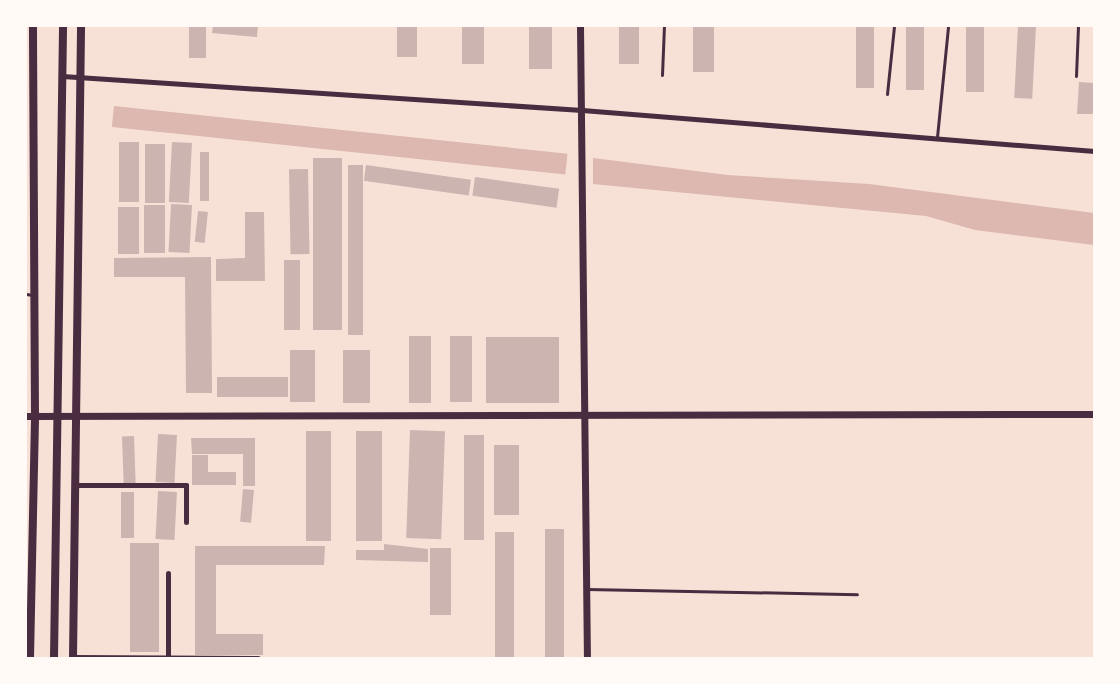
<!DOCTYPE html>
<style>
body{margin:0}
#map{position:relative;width:1120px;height:684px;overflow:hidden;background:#f7e1d7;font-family:Poppins,sans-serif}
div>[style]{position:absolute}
.water>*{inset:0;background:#dcb8b0;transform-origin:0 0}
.building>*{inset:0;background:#ccb4b1;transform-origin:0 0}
.service>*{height:3px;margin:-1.5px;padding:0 1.5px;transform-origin:1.5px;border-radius:1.5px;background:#4a2c40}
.minor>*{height:5px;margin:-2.5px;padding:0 2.5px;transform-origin:2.5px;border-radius:2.5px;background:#4a2c40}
.tertiary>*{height:7px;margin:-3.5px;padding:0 3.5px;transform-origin:3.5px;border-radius:3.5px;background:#4a2c40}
.primary>*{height:8px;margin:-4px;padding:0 4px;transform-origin:4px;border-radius:4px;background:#4a2c40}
span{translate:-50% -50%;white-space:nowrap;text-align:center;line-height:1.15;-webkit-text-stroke:5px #fffaf5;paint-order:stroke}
.frame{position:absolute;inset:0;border:27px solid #fffaf5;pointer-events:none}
</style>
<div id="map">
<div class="water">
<div style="left:114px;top:106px;width:456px;height:21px;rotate:6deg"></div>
<div style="clip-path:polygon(593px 158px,728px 175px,869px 184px,1094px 213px,1094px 245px,975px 230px,926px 216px,593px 184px)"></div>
</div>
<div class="building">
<div style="left:189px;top:26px;width:17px;height:32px"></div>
<div style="clip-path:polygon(213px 26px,258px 26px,257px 37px,212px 33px)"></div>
<div style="left:397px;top:26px;width:20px;height:31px"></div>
<div style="left:462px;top:26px;width:22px;height:38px"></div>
<div style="left:529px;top:26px;width:23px;height:43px"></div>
<div style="left:619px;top:26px;width:20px;height:38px"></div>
<div style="left:693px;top:26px;width:21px;height:46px"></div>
<div style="left:856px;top:26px;width:18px;height:62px"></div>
<div style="left:906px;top:26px;width:18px;height:64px"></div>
<div style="left:966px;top:26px;width:18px;height:66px"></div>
<div style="left:1018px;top:26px;width:18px;height:72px;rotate:3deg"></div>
<div style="clip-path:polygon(1079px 82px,1094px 83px,1094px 114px,1077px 114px)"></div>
<div style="left:119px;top:142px;width:20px;height:60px"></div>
<div style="left:172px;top:142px;width:20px;height:60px;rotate:3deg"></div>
<div style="left:145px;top:144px;width:20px;height:59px"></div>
<div style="left:200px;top:152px;width:9px;height:49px"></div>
<div style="left:313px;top:158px;width:29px;height:172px"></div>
<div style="left:348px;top:165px;width:15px;height:170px"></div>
<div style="left:366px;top:165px;width:106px;height:16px;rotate:8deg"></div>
<div style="left:308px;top:169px;width:85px;height:19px;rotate:89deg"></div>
<div style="left:475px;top:177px;width:85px;height:19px;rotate:8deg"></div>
<div style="left:171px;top:204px;width:21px;height:48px;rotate:3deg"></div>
<div style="left:144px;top:205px;width:21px;height:48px"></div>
<div style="left:118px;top:207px;width:21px;height:47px"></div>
<div style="left:198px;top:211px;width:10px;height:31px;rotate:6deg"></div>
<div style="clip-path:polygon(245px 212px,264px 212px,265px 281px,216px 281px,216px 259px,245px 258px)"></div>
<div style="clip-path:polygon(211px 257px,212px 393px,186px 393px,185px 277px,114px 277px,114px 258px)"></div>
<div style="left:284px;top:260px;width:16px;height:70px"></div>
<div style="left:409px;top:336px;width:22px;height:67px"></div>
<div style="left:450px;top:336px;width:22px;height:66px"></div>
<div style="left:486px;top:337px;width:73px;height:66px"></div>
<div style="left:290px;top:350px;width:25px;height:52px"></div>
<div style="left:343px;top:350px;width:27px;height:53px"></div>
<div style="left:217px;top:377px;width:71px;height:20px"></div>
<div style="left:410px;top:430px;width:35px;height:108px;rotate:2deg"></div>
<div style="left:306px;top:431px;width:25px;height:110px"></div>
<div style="left:356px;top:431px;width:26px;height:110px"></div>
<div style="left:158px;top:434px;width:19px;height:48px;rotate:3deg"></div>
<div style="left:464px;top:435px;width:20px;height:105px"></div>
<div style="left:134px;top:436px;width:47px;height:12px;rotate:88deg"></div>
<div style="clip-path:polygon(191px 438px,255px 438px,255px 486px,243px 486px,243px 454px,192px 454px)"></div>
<div style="left:494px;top:445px;width:25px;height:70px"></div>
<div style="clip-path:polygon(192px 455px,208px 455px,208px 472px,236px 472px,236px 485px,192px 485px)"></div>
<div style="left:243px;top:489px;width:11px;height:33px;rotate:5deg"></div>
<div style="left:158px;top:491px;width:19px;height:48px;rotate:3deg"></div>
<div style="left:121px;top:492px;width:13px;height:46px"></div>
<div style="left:545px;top:529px;width:19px;height:129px"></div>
<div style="left:495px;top:532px;width:19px;height:126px"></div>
<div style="left:130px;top:543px;width:29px;height:109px"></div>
<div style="clip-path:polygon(384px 544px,428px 549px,428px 562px,356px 560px,356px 550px,384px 550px)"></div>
<div style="clip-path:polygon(195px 546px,325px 546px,324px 565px,216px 565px,216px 634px,263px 634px,263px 655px,195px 655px)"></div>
<div style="left:430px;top:548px;width:21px;height:67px"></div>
</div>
<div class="service">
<div style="left:662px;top:75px;width:49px;rotate:-87.7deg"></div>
<div style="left:1076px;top:76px;width:50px;rotate:-87.7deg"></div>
<div style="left:887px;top:94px;width:68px;rotate:-84.1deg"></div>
<div style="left:937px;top:137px;width:112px;rotate:-84.3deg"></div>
<div style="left:26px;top:294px;width:7px;rotate:8deg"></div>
<div style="left:587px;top:589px;width:270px;rotate:1.1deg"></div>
</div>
<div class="minor">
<div style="left:62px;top:76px;width:521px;rotate:3.74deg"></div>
<div style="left:582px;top:110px;width:514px;rotate:4.58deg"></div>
<div style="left:76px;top:485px;width:110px"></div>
<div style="left:186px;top:485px;width:37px;rotate:90deg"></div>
<div style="left:73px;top:657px;width:185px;rotate:0.3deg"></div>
<div style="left:168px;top:658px;width:85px;rotate:-90deg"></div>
</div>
<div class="tertiary">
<div style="left:580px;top:26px;width:632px;rotate:89.37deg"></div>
<div style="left:26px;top:416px;width:1068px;rotate:-0.11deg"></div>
</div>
<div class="primary">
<div style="left:30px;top:658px;width:242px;rotate:-88.8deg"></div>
<div style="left:35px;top:416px;width:390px;rotate:-90.3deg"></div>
<div style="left:54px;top:658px;width:632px;rotate:-89.18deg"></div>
<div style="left:73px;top:658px;width:632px;rotate:-89.27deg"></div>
</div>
<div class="frame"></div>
</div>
